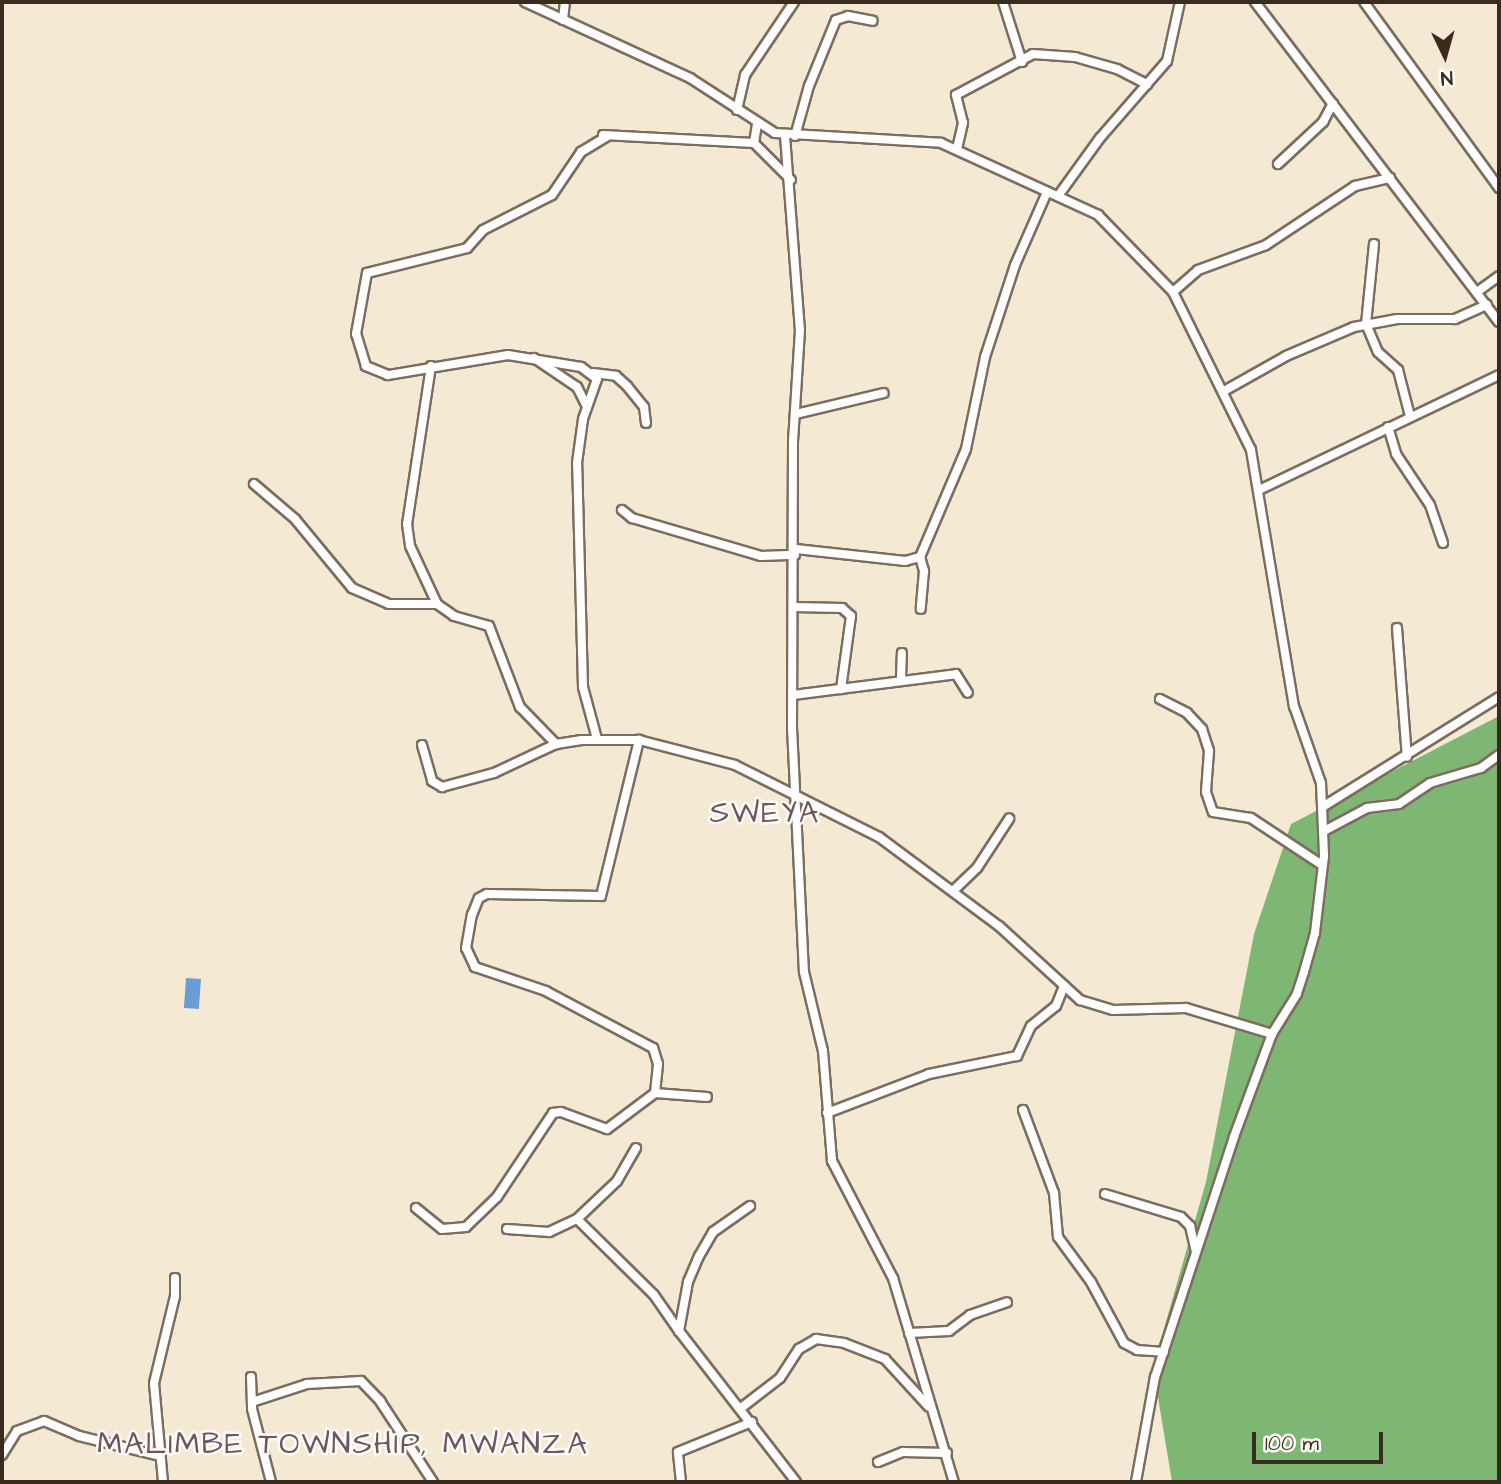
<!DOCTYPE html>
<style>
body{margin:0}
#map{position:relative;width:1501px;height:1484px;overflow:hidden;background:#f4ead4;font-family:"Architects Daughter",sans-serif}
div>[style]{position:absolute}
.forest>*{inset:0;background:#7eb674}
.water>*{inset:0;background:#6c9cd5;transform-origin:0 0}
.roads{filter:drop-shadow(2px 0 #7c6d5e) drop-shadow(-2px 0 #7c6d5e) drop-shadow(0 2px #7c6d5e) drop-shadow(0 -2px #7c6d5e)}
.street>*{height:8px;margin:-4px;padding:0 4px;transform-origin:4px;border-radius:4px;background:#fff}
span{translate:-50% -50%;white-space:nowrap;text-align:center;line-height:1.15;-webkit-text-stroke:5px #fdfcf7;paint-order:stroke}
.quarter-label{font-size:30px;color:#725460;letter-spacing:2px}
.frame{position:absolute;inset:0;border:4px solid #3b2a1e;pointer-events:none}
.north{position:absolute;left:1410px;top:21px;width:70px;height:70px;-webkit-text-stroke:5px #fdfcf7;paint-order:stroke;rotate:175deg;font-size:19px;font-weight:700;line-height:28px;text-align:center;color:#3b2a1e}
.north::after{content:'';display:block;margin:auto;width:24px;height:32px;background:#3b2a1e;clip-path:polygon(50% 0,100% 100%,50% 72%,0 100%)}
.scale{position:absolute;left:1252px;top:1432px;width:131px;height:32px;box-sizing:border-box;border:4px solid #3b2a1e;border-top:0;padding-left:9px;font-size:21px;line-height:24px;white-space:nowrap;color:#3b2a1e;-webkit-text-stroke:5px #fdfcf7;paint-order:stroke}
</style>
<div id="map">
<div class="forest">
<div style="clip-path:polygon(1499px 716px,1499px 1482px,1172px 1482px,1153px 1367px,1206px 1182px,1254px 934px,1291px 824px)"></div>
</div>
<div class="water">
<div style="left:186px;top:978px;width:15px;height:30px;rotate:4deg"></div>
</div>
<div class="roads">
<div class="street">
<div style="left:525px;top:2px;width:182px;rotate:24.7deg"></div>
<div style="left:690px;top:78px;width:101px;rotate:32.9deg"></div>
<div style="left:775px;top:133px;width:166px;rotate:3.4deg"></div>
<div style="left:941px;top:143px;width:173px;rotate:24.6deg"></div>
<div style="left:1098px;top:215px;width:107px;rotate:45.8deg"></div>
<div style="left:1173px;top:292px;width:176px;rotate:63.7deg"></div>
<div style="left:1251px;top:450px;width:260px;rotate:80.5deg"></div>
<div style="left:1294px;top:706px;width:82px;rotate:70.7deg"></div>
<div style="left:1321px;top:783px;width:73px;rotate:87.6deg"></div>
<div style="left:1324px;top:856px;width:78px;rotate:96.7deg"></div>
<div style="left:1315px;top:933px;width:41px;rotate:105.8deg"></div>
<div style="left:1304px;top:972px;width:23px;rotate:108deg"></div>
<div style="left:1297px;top:994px;width:47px;rotate:122deg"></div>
<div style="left:1272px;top:1034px;width:110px;rotate:110.3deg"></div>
<div style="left:1234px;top:1137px;width:253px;rotate:108.2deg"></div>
<div style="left:1155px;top:1377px;width:107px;rotate:100.3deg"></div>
<div style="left:1003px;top:2px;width:63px;rotate:72.4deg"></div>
<div style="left:1255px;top:2px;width:402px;rotate:52.7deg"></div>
<div style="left:1364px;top:2px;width:230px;rotate:54deg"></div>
<div style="left:563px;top:20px;width:18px;rotate:-84deg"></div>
<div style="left:737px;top:110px;width:36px;rotate:-77deg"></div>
<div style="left:745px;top:75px;width:88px;rotate:-56.1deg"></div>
<div style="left:603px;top:135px;width:151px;rotate:3deg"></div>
<div style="left:754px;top:143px;width:52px;rotate:45deg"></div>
<div style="left:785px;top:136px;width:195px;rotate:85.6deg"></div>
<div style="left:800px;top:330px;width:111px;rotate:93.6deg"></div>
<div style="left:793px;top:441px;width:287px;rotate:90.2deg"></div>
<div style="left:792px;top:728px;width:244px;rotate:87.2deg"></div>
<div style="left:804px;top:972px;width:81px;rotate:76.5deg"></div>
<div style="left:823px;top:1051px;width:110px;rotate:85.3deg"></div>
<div style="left:832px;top:1161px;width:132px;rotate:62.5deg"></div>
<div style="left:893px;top:1278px;width:213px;rotate:73.4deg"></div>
<div style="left:795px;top:136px;width:52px;rotate:-74.4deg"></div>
<div style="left:809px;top:86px;width:71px;rotate:-67.8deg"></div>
<div style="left:836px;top:20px;width:13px;rotate:-18deg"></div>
<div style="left:848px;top:16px;width:25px;rotate:11deg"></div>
<div style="left:754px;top:143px;width:19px;rotate:-81deg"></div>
<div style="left:957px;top:149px;width:27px;rotate:-77deg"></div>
<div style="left:963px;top:123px;width:29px;rotate:-104deg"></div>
<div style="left:956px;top:95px;width:87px;rotate:-28deg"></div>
<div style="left:1033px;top:54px;width:42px;rotate:4.1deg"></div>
<div style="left:1075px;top:57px;width:44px;rotate:15.9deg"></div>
<div style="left:1117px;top:69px;width:34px;rotate:27deg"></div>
<div style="left:1278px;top:164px;width:62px;rotate:-43deg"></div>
<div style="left:1323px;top:122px;width:21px;rotate:-62deg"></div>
<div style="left:1058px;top:196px;width:72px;rotate:-54.1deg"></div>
<div style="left:1100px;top:138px;width:102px;rotate:-49deg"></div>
<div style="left:1167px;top:61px;width:60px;rotate:-77.6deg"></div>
<div style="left:1374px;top:244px;width:80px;rotate:95.7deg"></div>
<div style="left:1366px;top:324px;width:30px;rotate:67deg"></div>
<div style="left:1378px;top:352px;width:27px;rotate:42deg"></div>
<div style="left:1398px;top:370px;width:48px;rotate:75.4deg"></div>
<div style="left:1173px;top:292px;width:33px;rotate:-41deg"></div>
<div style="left:1198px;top:270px;width:72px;rotate:-20.2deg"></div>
<div style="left:1266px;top:245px;width:107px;rotate:-33.5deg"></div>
<div style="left:1355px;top:186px;width:36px;rotate:-13deg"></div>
<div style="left:1477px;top:292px;width:27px;rotate:-36deg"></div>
<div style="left:534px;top:358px;width:52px;rotate:34deg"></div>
<div style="left:577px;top:387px;width:22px;rotate:63deg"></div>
<div style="left:431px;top:366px;width:160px;rotate:98.6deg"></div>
<div style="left:407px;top:524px;width:22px;rotate:82deg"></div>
<div style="left:410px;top:546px;width:64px;rotate:65deg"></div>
<div style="left:593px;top:373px;width:23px;rotate:7deg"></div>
<div style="left:616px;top:376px;width:15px;rotate:42deg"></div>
<div style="left:627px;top:386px;width:27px;rotate:51deg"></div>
<div style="left:644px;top:407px;width:16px;rotate:83deg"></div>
<div style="left:1224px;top:391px;width:71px;rotate:-29.4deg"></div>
<div style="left:1286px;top:356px;width:74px;rotate:-23.1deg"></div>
<div style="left:1354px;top:327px;width:44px;rotate:-10.5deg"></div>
<div style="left:1397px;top:319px;width:58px"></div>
<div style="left:1455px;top:319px;width:35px;rotate:-24deg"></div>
<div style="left:796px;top:414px;width:90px;rotate:-13.4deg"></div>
<div style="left:1388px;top:427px;width:28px;rotate:73deg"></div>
<div style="left:1396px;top:454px;width:61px;rotate:56.3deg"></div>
<div style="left:1430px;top:505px;width:40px;rotate:71.1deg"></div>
<div style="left:254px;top:484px;width:54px;rotate:40.5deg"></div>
<div style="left:295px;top:519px;width:89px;rotate:50.4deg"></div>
<div style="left:352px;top:588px;width:40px;rotate:23.4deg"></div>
<div style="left:389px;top:604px;width:48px"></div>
<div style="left:437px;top:604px;width:21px;rotate:35deg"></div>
<div style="left:454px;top:616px;width:36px;rotate:16deg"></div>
<div style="left:489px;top:626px;width:87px;rotate:69.1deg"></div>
<div style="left:520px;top:707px;width:52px;rotate:45.8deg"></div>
<div style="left:1259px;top:490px;width:266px;rotate:-25.6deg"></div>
<div style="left:622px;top:510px;width:13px;rotate:39deg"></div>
<div style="left:632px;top:518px;width:134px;rotate:16.4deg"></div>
<div style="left:761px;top:556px;width:34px;rotate:-2deg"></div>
<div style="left:796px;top:549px;width:110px;rotate:6.3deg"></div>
<div style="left:905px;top:561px;width:16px;rotate:-15deg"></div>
<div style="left:920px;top:557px;width:117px;rotate:-66.9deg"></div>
<div style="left:966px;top:449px;width:94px;rotate:-78.3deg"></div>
<div style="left:985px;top:357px;width:97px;rotate:-71.9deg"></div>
<div style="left:1015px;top:265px;width:80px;rotate:-66.3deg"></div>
<div style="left:920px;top:557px;width:15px;rotate:74deg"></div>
<div style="left:924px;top:571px;width:38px;rotate:95deg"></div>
<div style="left:794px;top:607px;width:48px;rotate:1.2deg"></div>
<div style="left:842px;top:608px;width:12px;rotate:42deg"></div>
<div style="left:851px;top:616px;width:74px;rotate:97.8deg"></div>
<div style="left:1397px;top:628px;width:129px;rotate:85.6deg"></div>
<div style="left:901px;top:678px;width:25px;rotate:-88deg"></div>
<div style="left:793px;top:695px;width:164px;rotate:-7.3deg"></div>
<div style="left:956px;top:674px;width:22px;rotate:58deg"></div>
<div style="left:1160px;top:699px;width:30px;rotate:27deg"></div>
<div style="left:1187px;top:713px;width:22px;rotate:47deg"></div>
<div style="left:1202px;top:729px;width:23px;rotate:72deg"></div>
<div style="left:1209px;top:751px;width:41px;rotate:94.2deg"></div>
<div style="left:1206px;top:792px;width:21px;rotate:71deg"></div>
<div style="left:1213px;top:812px;width:38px;rotate:9deg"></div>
<div style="left:1251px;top:818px;width:85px;rotate:33.5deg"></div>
<div style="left:597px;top:739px;width:54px;rotate:-105.1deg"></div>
<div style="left:583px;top:687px;width:224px;rotate:-91.5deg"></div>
<div style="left:577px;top:463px;width:44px;rotate:-82.2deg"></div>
<div style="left:583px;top:419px;width:42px;rotate:-70.7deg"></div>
<div style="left:597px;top:379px;width:20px;rotate:-143deg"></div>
<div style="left:581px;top:367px;width:74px;rotate:-170.7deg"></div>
<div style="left:508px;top:355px;width:122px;rotate:170.5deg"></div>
<div style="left:388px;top:375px;width:24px;rotate:-158deg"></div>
<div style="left:366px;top:366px;width:34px;rotate:-107deg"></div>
<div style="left:356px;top:334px;width:62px;rotate:-79.8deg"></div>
<div style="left:367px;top:273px;width:103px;rotate:-14deg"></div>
<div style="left:467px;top:248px;width:24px;rotate:-48deg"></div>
<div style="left:483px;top:230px;width:77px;rotate:-26.9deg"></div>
<div style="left:552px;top:195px;width:52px;rotate:-56deg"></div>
<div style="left:581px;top:152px;width:31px;rotate:-31deg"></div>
<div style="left:422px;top:745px;width:37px;rotate:74deg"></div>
<div style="left:432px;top:781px;width:12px;rotate:31deg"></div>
<div style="left:442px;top:787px;width:54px;rotate:-15.1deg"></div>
<div style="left:494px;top:773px;width:68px;rotate:-25.1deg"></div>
<div style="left:556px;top:744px;width:26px;rotate:-9deg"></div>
<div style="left:582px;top:740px;width:57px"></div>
<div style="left:639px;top:740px;width:99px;rotate:14.6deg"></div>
<div style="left:735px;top:765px;width:161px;rotate:26.6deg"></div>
<div style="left:879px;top:837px;width:149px;rotate:36.6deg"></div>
<div style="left:999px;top:926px;width:110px;rotate:42.4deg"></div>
<div style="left:1080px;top:1000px;width:34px;rotate:17deg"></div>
<div style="left:1113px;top:1010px;width:73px;rotate:-1.6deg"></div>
<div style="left:1186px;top:1008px;width:90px;rotate:16.8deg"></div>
<div style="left:1324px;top:806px;width:206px;rotate:-31.9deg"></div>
<div style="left:1324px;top:831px;width:49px;rotate:-28.1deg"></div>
<div style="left:1367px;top:808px;width:32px;rotate:-7deg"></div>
<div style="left:1399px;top:804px;width:37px;rotate:-34deg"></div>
<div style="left:1430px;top:783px;width:53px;rotate:-16.4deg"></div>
<div style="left:1481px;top:768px;width:22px;rotate:-36deg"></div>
<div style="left:954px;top:890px;width:32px;rotate:-44deg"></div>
<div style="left:977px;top:868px;width:59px;rotate:-56.9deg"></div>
<div style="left:655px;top:1093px;width:52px;rotate:4.4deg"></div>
<div style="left:1023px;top:1110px;width:89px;rotate:69.5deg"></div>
<div style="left:1054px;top:1193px;width:44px;rotate:84.8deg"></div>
<div style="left:1058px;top:1237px;width:56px;rotate:53.7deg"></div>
<div style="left:1091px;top:1282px;width:69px;rotate:61.6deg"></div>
<div style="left:1124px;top:1343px;width:15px;rotate:28deg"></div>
<div style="left:1137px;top:1350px;width:27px;rotate:4deg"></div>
<div style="left:827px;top:1113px;width:109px;rotate:-20.9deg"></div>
<div style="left:929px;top:1074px;width:90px;rotate:-11.6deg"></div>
<div style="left:1017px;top:1056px;width:33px;rotate:-65deg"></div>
<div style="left:1031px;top:1026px;width:32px;rotate:-39deg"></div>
<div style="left:1056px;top:1006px;width:22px;rotate:-68deg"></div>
<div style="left:1105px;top:1194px;width:79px;rotate:16.8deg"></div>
<div style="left:1181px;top:1217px;width:13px;rotate:45deg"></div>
<div style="left:1190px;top:1226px;width:26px;rotate:77deg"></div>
<div style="left:750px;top:1206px;width:45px;rotate:144.9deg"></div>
<div style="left:713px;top:1232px;width:28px;rotate:120deg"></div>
<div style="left:699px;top:1256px;width:28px;rotate:113deg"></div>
<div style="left:688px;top:1282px;width:50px;rotate:100.4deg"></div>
<div style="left:679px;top:1331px;width:191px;rotate:52.2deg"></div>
<div style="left:416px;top:1208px;width:33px;rotate:39deg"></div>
<div style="left:442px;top:1229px;width:24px;rotate:-5deg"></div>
<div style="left:466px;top:1227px;width:43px;rotate:-44.1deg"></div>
<div style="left:497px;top:1197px;width:101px;rotate:-56.3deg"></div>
<div style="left:553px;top:1113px;width:8px;rotate:-7deg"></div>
<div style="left:561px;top:1112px;width:49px;rotate:20.3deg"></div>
<div style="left:607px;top:1129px;width:60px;rotate:-36.9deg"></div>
<div style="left:655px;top:1093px;width:29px;rotate:-84deg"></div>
<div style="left:658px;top:1064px;width:17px;rotate:-107deg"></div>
<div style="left:653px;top:1048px;width:121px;rotate:-152deg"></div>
<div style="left:546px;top:991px;width:75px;rotate:-161.3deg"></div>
<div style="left:475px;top:967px;width:21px;rotate:-115deg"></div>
<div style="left:466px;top:948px;width:34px;rotate:-80deg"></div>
<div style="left:472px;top:915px;width:18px;rotate:-68deg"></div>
<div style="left:479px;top:898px;width:9px;rotate:-27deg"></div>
<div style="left:487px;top:894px;width:114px;rotate:1deg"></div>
<div style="left:601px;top:896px;width:161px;rotate:-76.3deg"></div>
<div style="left:577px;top:1219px;width:55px;rotate:-43.5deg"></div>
<div style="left:617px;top:1181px;width:38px;rotate:-60deg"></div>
<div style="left:507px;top:1229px;width:42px;rotate:4.1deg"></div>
<div style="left:549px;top:1232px;width:31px;rotate:-25deg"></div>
<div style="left:577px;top:1219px;width:108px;rotate:44.6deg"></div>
<div style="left:654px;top:1295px;width:44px;rotate:55.2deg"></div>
<div style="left:909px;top:1333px;width:40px;rotate:-2.9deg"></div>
<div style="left:949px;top:1331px;width:26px;rotate:-37deg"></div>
<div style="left:970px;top:1315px;width:39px;rotate:-19deg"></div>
<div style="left:251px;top:1377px;width:32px;rotate:88deg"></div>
<div style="left:252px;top:1409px;width:75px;rotate:75.4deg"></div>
<div style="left:252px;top:1402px;width:58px;rotate:-18.1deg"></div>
<div style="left:307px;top:1384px;width:54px;rotate:-3.2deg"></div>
<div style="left:361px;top:1381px;width:28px;rotate:46deg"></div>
<div style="left:380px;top:1401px;width:97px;rotate:56.8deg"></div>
<div style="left:741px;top:1408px;width:49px;rotate:-37.6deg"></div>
<div style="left:780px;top:1378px;width:35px;rotate:-57deg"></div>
<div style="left:799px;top:1349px;width:20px;rotate:-30deg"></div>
<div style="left:816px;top:1339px;width:28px;rotate:8deg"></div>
<div style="left:844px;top:1343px;width:44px;rotate:21.3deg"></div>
<div style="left:885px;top:1359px;width:64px;rotate:47.5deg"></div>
<div style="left:2px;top:1455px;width:28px;rotate:-58deg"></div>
<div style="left:17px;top:1431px;width:29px;rotate:-20deg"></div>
<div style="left:44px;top:1421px;width:38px;rotate:23deg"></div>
<div style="left:79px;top:1436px;width:83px;rotate:13.9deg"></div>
<div style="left:878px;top:1462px;width:27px;rotate:-22deg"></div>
<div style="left:903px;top:1452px;width:44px;rotate:1.3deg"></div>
<div style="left:163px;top:1482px;width:99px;rotate:-95.2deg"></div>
<div style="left:154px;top:1383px;width:89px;rotate:-76.4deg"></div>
<div style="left:175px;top:1296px;width:18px;rotate:-90deg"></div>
<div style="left:681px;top:1482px;width:30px;rotate:-96deg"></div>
<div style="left:678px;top:1452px;width:80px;rotate:-22.1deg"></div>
</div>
</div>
<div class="quarter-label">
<span style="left:765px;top:813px">SWEYA</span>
<span style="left:343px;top:1444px">MALIMBE TOWNSHIP, MWANZA</span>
</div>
<div class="frame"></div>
<div class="north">N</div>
<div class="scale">100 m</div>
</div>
